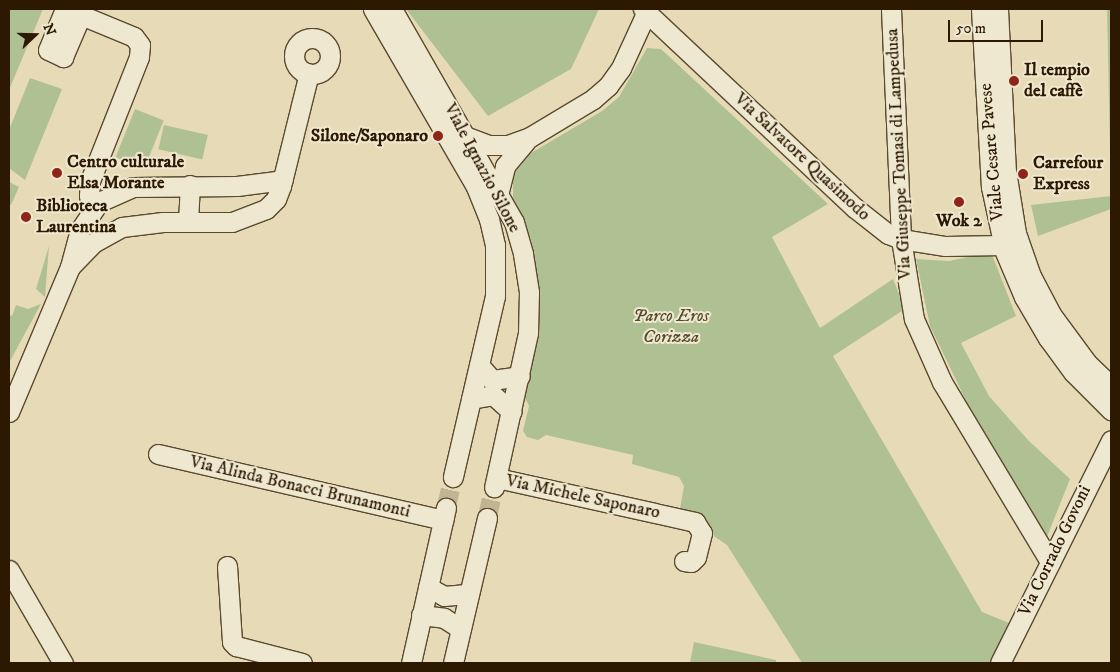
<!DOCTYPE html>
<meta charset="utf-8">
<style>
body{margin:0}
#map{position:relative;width:1120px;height:672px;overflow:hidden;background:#e6dbb6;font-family:"IM FELL DW Pica",serif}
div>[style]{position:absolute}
.green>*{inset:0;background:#afc193;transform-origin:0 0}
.minor-tunnel>*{height:19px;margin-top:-9.5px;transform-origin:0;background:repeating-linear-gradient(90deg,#c1b492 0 19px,transparent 0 28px)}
.roads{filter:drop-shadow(1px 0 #5b492e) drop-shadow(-1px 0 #5b492e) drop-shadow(0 1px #5b492e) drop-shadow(0 -1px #5b492e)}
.minor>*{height:19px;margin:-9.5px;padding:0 9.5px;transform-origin:9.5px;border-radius:9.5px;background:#efe8d0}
.minor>.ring{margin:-9.5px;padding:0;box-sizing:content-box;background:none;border:19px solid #efe8d0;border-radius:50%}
.dots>*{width:14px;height:14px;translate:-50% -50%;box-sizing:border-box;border:2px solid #efe8d0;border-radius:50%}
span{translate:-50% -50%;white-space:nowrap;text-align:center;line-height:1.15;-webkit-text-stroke:4px #efe8d0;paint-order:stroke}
.poi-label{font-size:18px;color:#2d1801;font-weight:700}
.left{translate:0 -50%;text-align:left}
.right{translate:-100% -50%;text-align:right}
.street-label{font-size:18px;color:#2d1801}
.park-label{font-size:18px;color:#544b2d;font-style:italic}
.frame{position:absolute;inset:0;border:10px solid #2d1801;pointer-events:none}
.north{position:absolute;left:10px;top:10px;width:50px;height:50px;-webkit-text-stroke:4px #efe8d0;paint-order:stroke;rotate:69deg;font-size:14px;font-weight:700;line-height:20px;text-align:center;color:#2d1801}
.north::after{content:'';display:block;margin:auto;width:18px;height:22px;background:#2d1801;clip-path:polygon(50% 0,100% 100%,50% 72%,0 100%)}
.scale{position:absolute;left:948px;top:20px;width:95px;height:22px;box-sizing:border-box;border:2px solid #2d1801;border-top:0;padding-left:6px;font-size:15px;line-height:18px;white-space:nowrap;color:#2d1801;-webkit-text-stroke:4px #efe8d0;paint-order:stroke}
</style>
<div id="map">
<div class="green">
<div style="clip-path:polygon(9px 9px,43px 9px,9px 90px)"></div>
<div style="clip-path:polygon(406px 9px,599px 9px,571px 69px,488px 116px)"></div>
<div style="clip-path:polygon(1107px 9px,1111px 9px,1111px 209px,1038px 236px,1031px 205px,1111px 196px)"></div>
<div style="clip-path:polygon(647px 48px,661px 49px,828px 204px,772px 237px,820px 328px,893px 279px,905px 309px,833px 356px,982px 612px,1009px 623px,990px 663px,802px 663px,727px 545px,715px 537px,704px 519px,680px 509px,684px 486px,679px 477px,632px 464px,633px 455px,546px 435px,538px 440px,527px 437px,523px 431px,529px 406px,525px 398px,538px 333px,540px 303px,531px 239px,513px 199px,513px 175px,531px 153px,602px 111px,619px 97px)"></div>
<div style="clip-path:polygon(30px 78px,62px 89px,25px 180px,9px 168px,9px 130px)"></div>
<div style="left:135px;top:109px;width:31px;height:52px;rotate:22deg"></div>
<div style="left:164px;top:125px;width:45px;height:25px;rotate:13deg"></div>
<div style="clip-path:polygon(9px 182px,19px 187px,11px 205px,9px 204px)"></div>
<div style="clip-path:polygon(49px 246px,45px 297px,36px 289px)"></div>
<div style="clip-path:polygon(991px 252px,1016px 316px,961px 343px,989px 396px,1029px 441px,1070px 479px,1045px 542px,983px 436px,930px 326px,916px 259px,949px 261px)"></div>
<div style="clip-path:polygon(41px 304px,9px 363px,9px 315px,12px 316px,16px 305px,28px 309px)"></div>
<div style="clip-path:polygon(694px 642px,776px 660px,776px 663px,690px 663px)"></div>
</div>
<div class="minor-tunnel">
<div style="left:446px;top:508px;width:32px;rotate:-77deg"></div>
<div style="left:487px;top:518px;width:32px;rotate:-77deg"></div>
</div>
<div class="roads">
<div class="minor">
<div style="left:65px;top:9px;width:44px;rotate:112.5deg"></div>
<div style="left:48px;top:50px;width:17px;rotate:25deg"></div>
<div style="left:63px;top:57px;width:46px;rotate:-66.8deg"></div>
<div style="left:81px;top:15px;width:57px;rotate:22.5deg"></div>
<div style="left:134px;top:37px;width:10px;rotate:53deg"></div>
<div style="left:140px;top:45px;width:12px;rotate:95deg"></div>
<div style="left:139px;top:57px;width:133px;rotate:111.6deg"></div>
<div style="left:90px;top:181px;width:15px;rotate:94deg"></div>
<div style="left:89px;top:196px;width:11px;rotate:63deg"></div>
<div style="left:373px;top:9px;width:206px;rotate:59.9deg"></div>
<div style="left:476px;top:187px;width:35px;rotate:68deg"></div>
<div style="left:489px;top:219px;width:27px;rotate:77deg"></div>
<div style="left:495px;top:245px;width:51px;rotate:90deg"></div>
<div style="left:495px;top:296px;width:186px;rotate:103.1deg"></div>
<div style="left:392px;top:9px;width:245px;rotate:60.2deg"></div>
<div style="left:514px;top:222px;width:33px;rotate:74deg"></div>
<div style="left:523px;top:254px;width:38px;rotate:81deg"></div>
<div style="left:529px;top:292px;width:41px;rotate:91.4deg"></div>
<div style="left:528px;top:333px;width:158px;rotate:102.4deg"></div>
<div style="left:643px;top:9px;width:291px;rotate:43.2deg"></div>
<div style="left:855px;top:208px;width:42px;rotate:38.2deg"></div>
<div style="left:888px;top:234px;width:14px;rotate:21deg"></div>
<div style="left:901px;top:239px;width:45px;rotate:9deg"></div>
<div style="left:945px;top:246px;width:58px;rotate:-1deg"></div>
<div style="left:1003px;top:245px;width:16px;rotate:-18deg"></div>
<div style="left:891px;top:9px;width:230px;rotate:87.5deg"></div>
<div style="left:901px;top:239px;width:81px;rotate:80.8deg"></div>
<div style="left:914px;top:319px;width:69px;rotate:66deg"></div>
<div style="left:942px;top:382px;width:210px;rotate:59deg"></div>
<div style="left:981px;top:9px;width:178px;rotate:86.8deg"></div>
<div style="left:991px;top:187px;width:66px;rotate:77.8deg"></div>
<div style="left:1005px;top:252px;width:49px;rotate:67.1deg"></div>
<div style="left:1024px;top:297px;width:48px;rotate:59.7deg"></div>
<div style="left:1048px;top:338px;width:42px;rotate:53.7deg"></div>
<div style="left:1073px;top:372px;width:54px;rotate:45deg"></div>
<div style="left:998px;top:9px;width:162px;rotate:87.2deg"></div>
<div style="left:1006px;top:171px;width:63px;rotate:80.8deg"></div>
<div style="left:1016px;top:233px;width:46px;rotate:70.8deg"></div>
<div style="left:1031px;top:276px;width:43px;rotate:62.2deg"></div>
<div style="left:1051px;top:314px;width:61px;rotate:53.7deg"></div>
<div style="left:1087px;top:363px;width:33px;rotate:44deg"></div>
<div class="ring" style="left:294px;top:38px;width:17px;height:17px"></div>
<div style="left:465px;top:136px;width:25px;rotate:21deg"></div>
<div style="left:488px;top:145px;width:20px"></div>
<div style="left:508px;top:145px;width:23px;rotate:-20deg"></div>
<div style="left:530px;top:137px;width:74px;rotate:-31.1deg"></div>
<div style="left:593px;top:99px;width:20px;rotate:-41deg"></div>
<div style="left:608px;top:86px;width:22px;rotate:-54deg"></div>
<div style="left:621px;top:68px;width:65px;rotate:-65.4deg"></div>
<div style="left:498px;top:195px;width:30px;rotate:-76deg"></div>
<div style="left:505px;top:166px;width:33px;rotate:-50deg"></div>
<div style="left:188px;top:222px;width:37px;rotate:-87deg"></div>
<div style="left:71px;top:266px;width:32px;rotate:-46deg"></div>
<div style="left:93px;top:243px;width:33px;rotate:-29deg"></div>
<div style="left:122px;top:227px;width:41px;rotate:-7deg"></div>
<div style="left:163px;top:222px;width:69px"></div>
<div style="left:232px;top:222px;width:36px;rotate:-21deg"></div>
<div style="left:266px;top:209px;width:14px;rotate:-45deg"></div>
<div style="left:276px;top:199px;width:14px;rotate:-69deg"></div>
<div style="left:281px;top:186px;width:116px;rotate:-76.1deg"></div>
<div style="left:479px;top:365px;width:20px;rotate:49deg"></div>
<div style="left:492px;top:380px;width:28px;rotate:-8deg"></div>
<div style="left:471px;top:399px;width:22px;rotate:-10deg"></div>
<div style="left:493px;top:395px;width:25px;rotate:42deg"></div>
<div style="left:9px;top:412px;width:157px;rotate:-67.2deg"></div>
<div style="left:70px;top:267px;width:38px;rotate:-75deg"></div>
<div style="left:80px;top:230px;width:34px;rotate:-56deg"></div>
<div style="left:99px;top:202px;width:37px;rotate:-24deg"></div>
<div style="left:133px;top:187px;width:104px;rotate:-0.6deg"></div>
<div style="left:237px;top:186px;width:46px;rotate:-7.4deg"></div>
<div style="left:158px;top:454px;width:293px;rotate:13deg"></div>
<div style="left:497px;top:478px;width:203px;rotate:12.5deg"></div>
<div style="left:695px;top:522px;width:13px;rotate:58deg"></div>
<div style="left:702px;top:533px;width:25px;rotate:104deg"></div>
<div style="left:696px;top:557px;width:7px;rotate:135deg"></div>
<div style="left:691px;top:562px;width:7px;rotate:-172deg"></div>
<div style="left:227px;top:566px;width:76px;rotate:86.2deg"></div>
<div style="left:232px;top:642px;width:6px;rotate:45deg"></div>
<div style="left:236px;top:646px;width:68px;rotate:14.4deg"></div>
<div style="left:9px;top:570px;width:108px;rotate:59.9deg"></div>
<div style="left:428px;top:587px;width:18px;rotate:29deg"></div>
<div style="left:444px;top:596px;width:25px;rotate:-5deg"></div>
<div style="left:421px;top:615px;width:23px;rotate:7deg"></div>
<div style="left:444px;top:618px;width:20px;rotate:33deg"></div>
<div style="left:411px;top:663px;width:159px;rotate:-77.3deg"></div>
<div style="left:453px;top:663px;width:149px;rotate:-76.8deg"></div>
<div style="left:1000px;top:663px;width:249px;rotate:-63.5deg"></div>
</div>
</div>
<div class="dots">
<div style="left:1014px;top:81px;background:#8f2418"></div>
<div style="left:438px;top:136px;background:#8f2418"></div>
<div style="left:57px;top:173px;background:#8f2418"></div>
<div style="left:1023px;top:174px;background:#8f2418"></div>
<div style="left:959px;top:202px;background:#8f2418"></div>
<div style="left:26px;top:217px;background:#8f2418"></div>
</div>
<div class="poi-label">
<span class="left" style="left:1024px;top:81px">Il tempio<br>del caffè</span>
<span class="right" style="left:428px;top:136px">Silone/Saponaro</span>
<span class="left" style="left:67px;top:173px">Centro culturale<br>Elsa Morante</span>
<span class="left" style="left:1033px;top:174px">Carrefour<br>Express</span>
<span class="left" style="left:36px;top:217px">Biblioteca<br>Laurentina</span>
<span style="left:959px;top:221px">Wok 2</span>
</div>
<div class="street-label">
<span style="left:992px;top:152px;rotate:-95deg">Viale Cesare Pavese</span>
<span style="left:899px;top:154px;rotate:-93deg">Via Giuseppe Tomasi di Lampedusa</span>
<span style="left:802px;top:157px;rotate:43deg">Via Salvatore Quasimodo</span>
<span style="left:482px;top:168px;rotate:62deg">Viale Ignazio Silone</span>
<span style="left:300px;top:487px;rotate:13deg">Via Alinda Bonacci Brunamonti</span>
<span style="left:583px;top:497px;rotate:12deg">Via Michele Saponaro</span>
<span style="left:1055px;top:551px;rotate:-64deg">Via Corrado Govoni</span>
</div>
<div class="park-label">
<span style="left:671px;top:327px">Parco Eros<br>Corizza</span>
</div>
<div class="frame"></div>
<div class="north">N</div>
<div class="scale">50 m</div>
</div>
